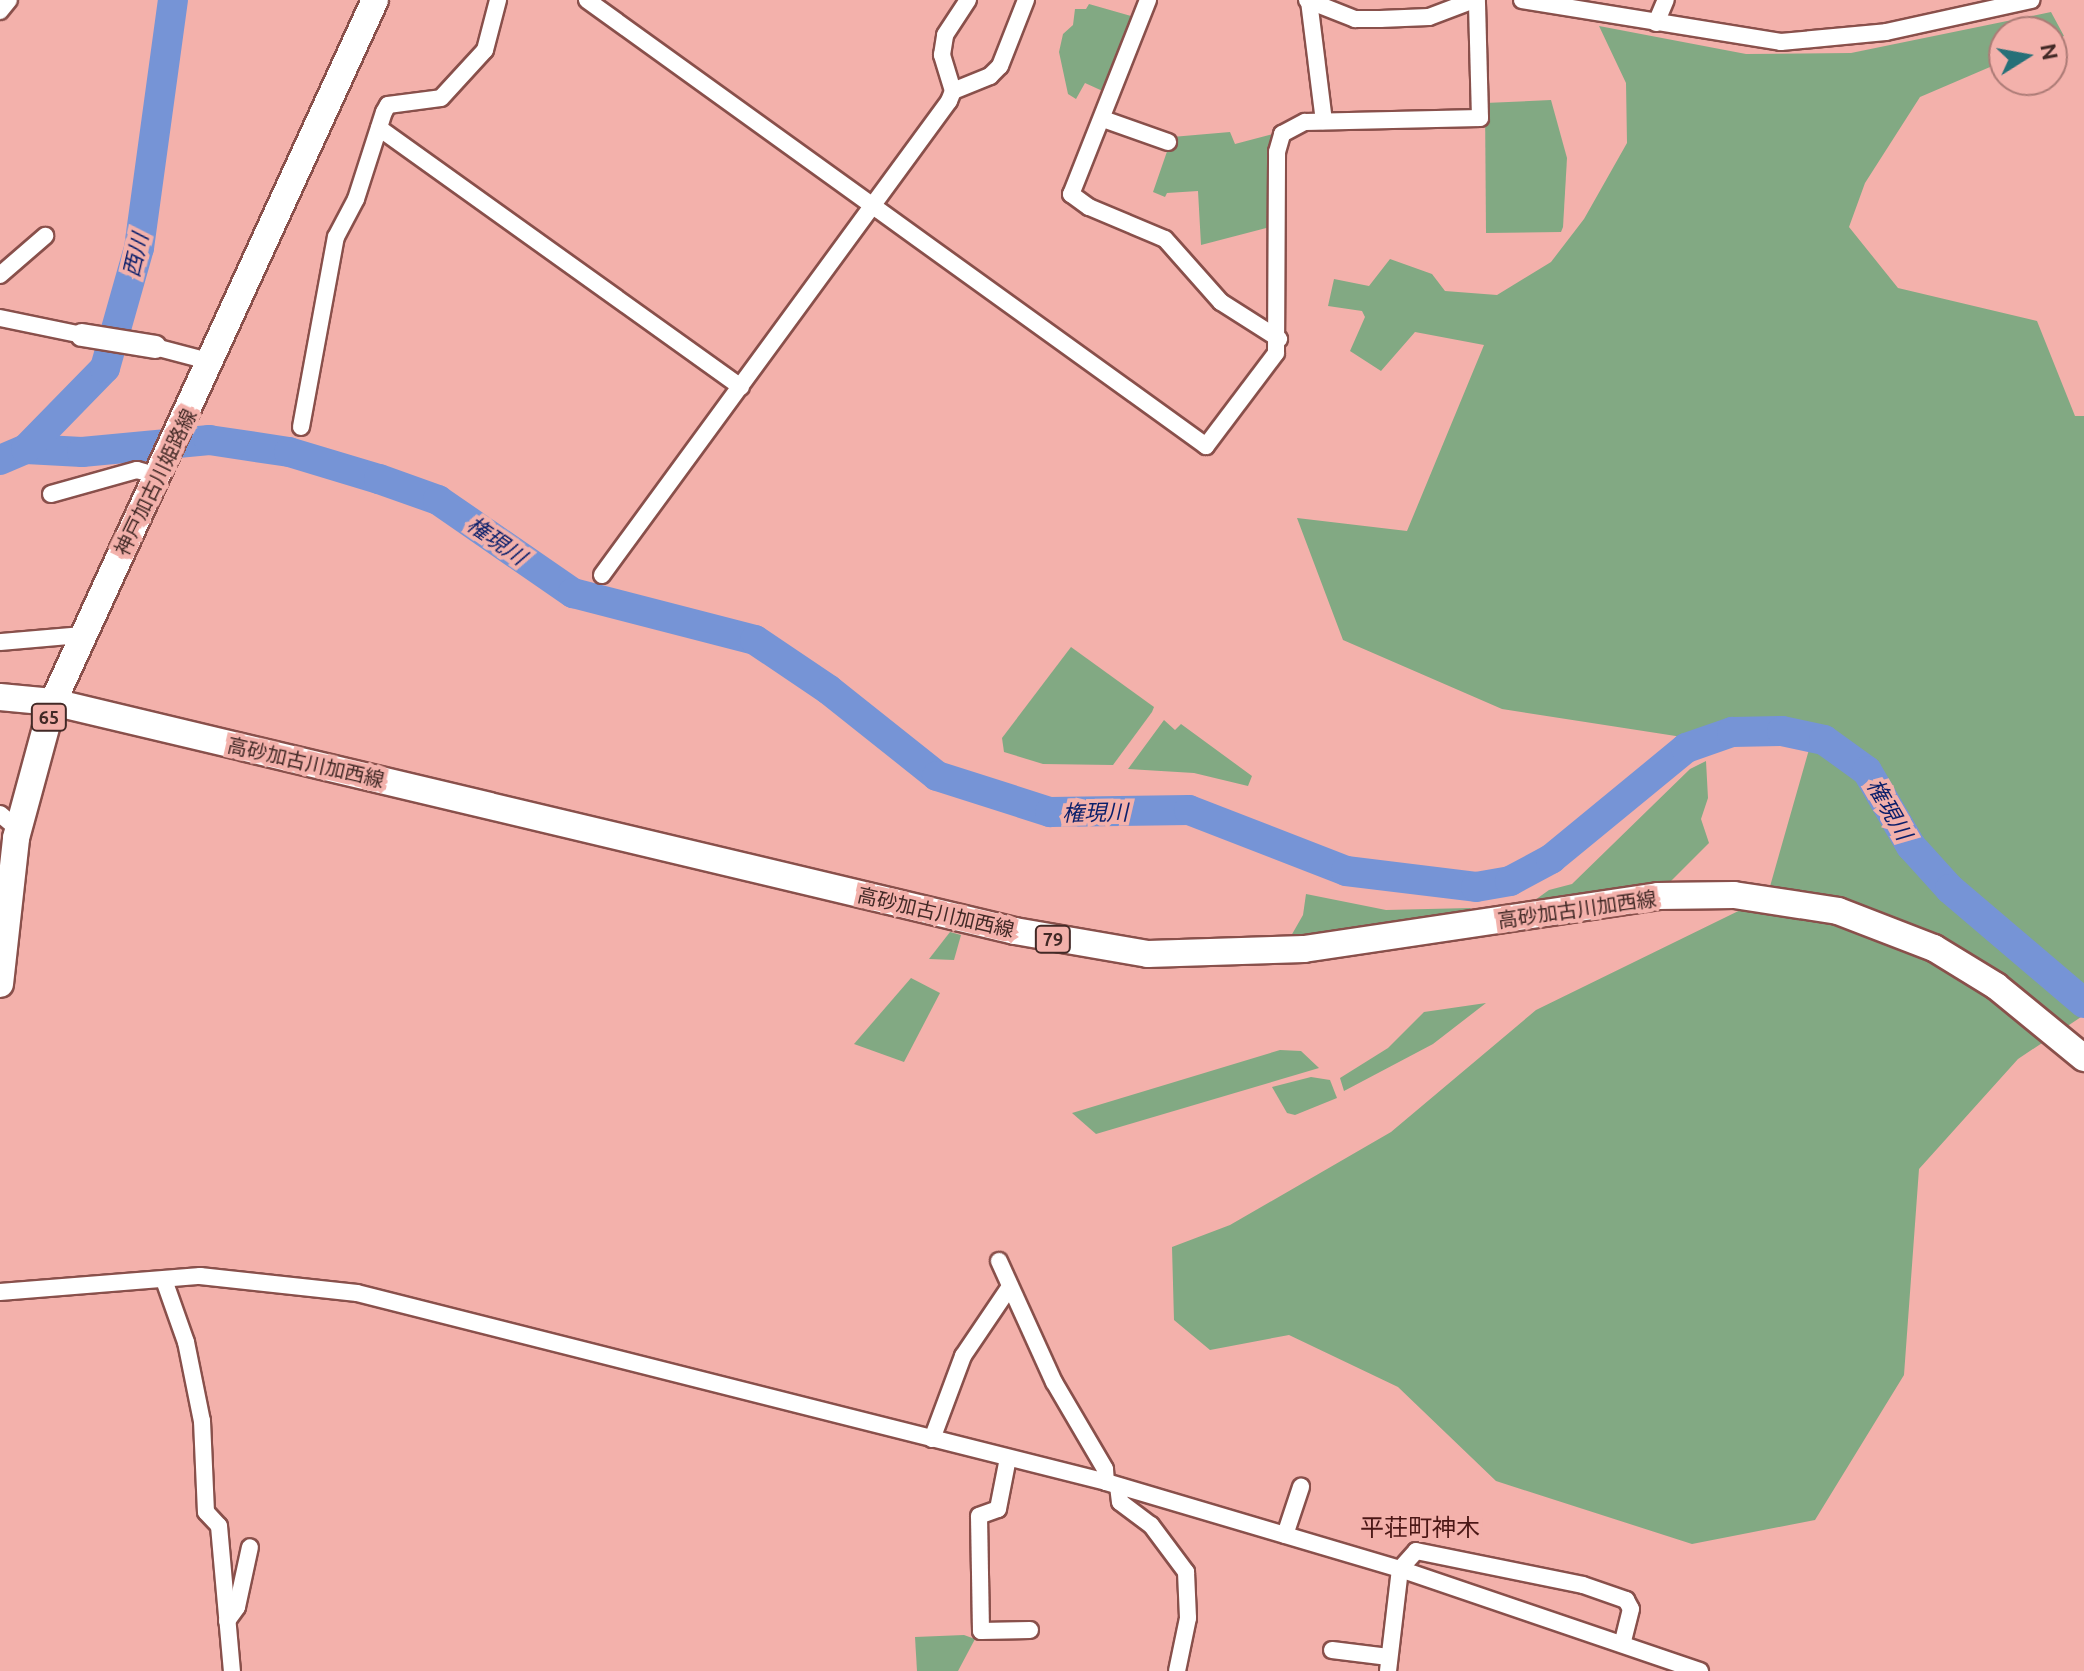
<!DOCTYPE html>
<html>
<head>
<meta charset="utf-8">
<style>
	body { margin:0 }
	#map { position:relative; width:2084px; height:1671px; overflow:hidden; background:#f3b1ab; font-family:Ubuntu,"Noto Sans JP",sans-serif }
	div>[style] { position:absolute }
	.green>* { inset:0; background:#82a983 }
	.river>* { height:30px; margin:-15px; padding:0 15px; transform-origin:15px; border-radius:15px; background:#7694d6 }
	.roads { filter:drop-shadow(2px 0 #89504b) drop-shadow(-2px 0 #89504b) drop-shadow(0 2px #89504b) drop-shadow(0 -2px #89504b) }
	.street>* { height:16px; margin:-8px; padding:0 8px; transform-origin:8px; border-radius:8px; background:#fff }
	.secondary>* { height:22px; margin:-11px; padding:0 11px; transform-origin:11px; border-radius:11px; background:#fff }
	.primary>* { height:26px; margin:-13px; padding:0 13px; transform-origin:13px; border-radius:13px; background:#fff }
	span { translate:-50% -50%; white-space:nowrap; text-align:center; line-height:1.15; -webkit-text-stroke:8px #f3b1ab; paint-order:stroke }
	.shield-label span { padding:2px 6px; background:#f3b1ab; border:2px solid; border-radius:6px; -webkit-text-stroke-width:0 }
	.shield-label { font-size:18px; color:#422926; font-weight:700 }
	.street-label { font-size:20px; color:#422926 }
	.water-label { font-size:22px; color:#091e6a; font-style:italic }
	.quarter-label { font-size:24px; color:#4a1715 }
	.north { position:absolute; left:1988px; top:16px; width:80px; height:80px; box-sizing:border-box; background:#f3b1ab; border:2px solid #ac7b76; border-radius:50%; rotate:79deg; font-size:22px; font-weight:700; line-height:32px; text-align:center; color:#422926 }
	.north::after { content:''; display:block; margin:auto; width:28px; height:36px; background:#267078; clip-path:polygon(50% 0,100% 100%,50% 72%,0 100%) }
</style>
</head>
<body>
<div id="map">
	<div class="green">
		<div style="clip-path:polygon(1089px 4px,1138px 18px,1107px 93px,1085px 83px,1076px 99px,1068px 94px,1059px 52px,1063px 34px,1073px 25px,1075px 9px,1086px 9px)"></div>
		<div style="clip-path:polygon(2051px 12px,2064px 36px,2052px 41px,2052px 32px,2004px 32px,2004px 61px,1920px 97px,1865px 183px,1849px 227px,1898px 288px,2037px 321px,2075px 416px,2084px 416px,2084px 1015px,2018px 1059px,1919px 1169px,1904px 1375px,1815px 1520px,1692px 1544px,1496px 1481px,1398px 1387px,1289px 1335px,1210px 1350px,1174px 1320px,1172px 1247px,1230px 1225px,1391px 1132px,1536px 1010px,1767px 897px,1810px 746px,1708px 741px,1502px 709px,1343px 640px,1297px 518px,1407px 531px,1484px 345px,1415px 332px,1381px 371px,1350px 351px,1365px 317px,1362px 311px,1328px 306px,1334px 279px,1369px 286px,1390px 259px,1432px 274px,1445px 291px,1497px 295px,1551px 262px,1584px 219px,1627px 143px,1626px 83px,1599px 26px,1746px 54px,1851px 53px)"></div>
		<div style="clip-path:polygon(1551px 100px,1567px 158px,1563px 227px,1561px 232px,1486px 233px,1485px 103px)"></div>
		<div style="clip-path:polygon(1230px 132px,1235px 144px,1273px 134px,1274px 226px,1201px 245px,1198px 191px,1167px 193px,1165px 197px,1153px 192px,1172px 137px)"></div>
		<div style="clip-path:polygon(1071px 647px,1154px 707px,1152px 712px,1113px 765px,1043px 764px,1004px 752px,1002px 738px)"></div>
		<div style="clip-path:polygon(1164px 720px,1175px 730px,1181px 724px,1252px 776px,1248px 786px,1194px 773px,1128px 769px)"></div>
		<div style="clip-path:polygon(1706px 761px,1708px 798px,1701px 819px,1709px 843px,1666px 886px,1528px 905px,1549px 890px,1572px 884px,1690px 769px)"></div>
		<div style="clip-path:polygon(1306px 894px,1386px 910px,1470px 908px,1476px 913px,1287px 943px,1303px 915px)"></div>
		<div style="clip-path:polygon(950px 932px,961px 935px,954px 960px,929px 959px)"></div>
		<div style="clip-path:polygon(911px 978px,940px 993px,904px 1062px,854px 1044px)"></div>
		<div style="clip-path:polygon(1486px 1003px,1433px 1044px,1344px 1091px,1340px 1078px,1388px 1048px,1424px 1012px)"></div>
		<div style="clip-path:polygon(1280px 1050px,1301px 1051px,1319px 1068px,1096px 1134px,1072px 1113px)"></div>
		<div style="clip-path:polygon(1311px 1077px,1330px 1080px,1337px 1098px,1295px 1115px,1287px 1113px,1272px 1087px)"></div>
		<div style="clip-path:polygon(964px 1635px,975px 1639px,958px 1671px,917px 1671px,915px 1637px)"></div>
	</div>
	<div class="river">
		<div style="left:26px;top:449px;width:56px;rotate:3.1deg"></div>
		<div style="left:82px;top:452px;width:128px;rotate:-5.4deg"></div>
		<div style="left:209px;top:440px;width:81px;rotate:8.5deg"></div>
		<div style="left:289px;top:452px;width:94px;rotate:16.7deg"></div>
		<div style="left:379px;top:479px;width:63px;rotate:19.6deg"></div>
		<div style="left:438px;top:500px;width:164px;rotate:34.6deg"></div>
		<div style="left:573px;top:593px;width:188px;rotate:14.5deg"></div>
		<div style="left:755px;top:640px;width:89px;rotate:34deg"></div>
		<div style="left:829px;top:690px;width:138px;rotate:38.5deg"></div>
		<div style="left:937px;top:776px;width:119px;rotate:17.7deg"></div>
		<div style="left:1050px;top:812px;width:139px;rotate:-0.8deg"></div>
		<div style="left:1189px;top:810px;width:168px;rotate:21.2deg"></div>
		<div style="left:1346px;top:871px;width:131px;rotate:7deg"></div>
		<div style="left:1476px;top:887px;width:35px;rotate:-10deg"></div>
		<div style="left:1510px;top:881px;width:47px;rotate:-28.2deg"></div>
		<div style="left:1551px;top:859px;width:175px;rotate:-39.4deg"></div>
		<div style="left:1686px;top:748px;width:49px;rotate:-19.2deg"></div>
		<div style="left:1732px;top:732px;width:50px;rotate:-1.1deg"></div>
		<div style="left:1782px;top:731px;width:43px;rotate:12.1deg"></div>
		<div style="left:1824px;top:740px;width:53px;rotate:35.8deg"></div>
		<div style="left:1867px;top:771px;width:87px;rotate:59.6deg"></div>
		<div style="left:1911px;top:846px;width:58px;rotate:47.8deg"></div>
		<div style="left:1950px;top:889px;width:176px;rotate:40.4deg"></div>
		<div style="left:0;top:460px;width:28px;rotate:-23deg"></div>
		<div style="left:26px;top:449px;width:113px;rotate:-45.7deg"></div>
		<div style="left:105px;top:368px;width:125px;rotate:-74.2deg"></div>
		<div style="left:139px;top:248px;width:250px;rotate:-82.2deg"></div>
	</div>
	<div class="roads">
		<div class="street">
			<div style="left:587px;top:0;width:763px;rotate:35.77deg"></div>
			<div style="left:1206px;top:446px;width:116px;rotate:-53deg"></div>
			<div style="left:1276px;top:353px;width:201px;rotate:-89.7deg"></div>
			<div style="left:1277px;top:152px;width:19px;rotate:-74deg"></div>
			<div style="left:1282px;top:134px;width:26px;rotate:-28deg"></div>
			<div style="left:1305px;top:122px;width:175px;rotate:-1.3deg"></div>
			<div style="left:1480px;top:118px;width:118px;rotate:-91.5deg"></div>
			<div style="left:1148px;top:0;width:209px;rotate:111.6deg"></div>
			<div style="left:1071px;top:194px;width:22px;rotate:36deg"></div>
			<div style="left:1089px;top:207px;width:82px;rotate:22.8deg"></div>
			<div style="left:1165px;top:239px;width:84px;rotate:48.4deg"></div>
			<div style="left:1221px;top:302px;width:69px;rotate:32.5deg"></div>
			<div style="left:1307px;top:0;width:52px;rotate:21.6deg"></div>
			<div style="left:1355px;top:19px;width:25px"></div>
			<div style="left:1380px;top:19px;width:49px;rotate:-2.3deg"></div>
			<div style="left:1429px;top:17px;width:48px;rotate:-20.7deg"></div>
			<div style="left:1522px;top:0;width:262px;rotate:9.2deg"></div>
			<div style="left:1781px;top:42px;width:105px;rotate:-5.4deg"></div>
			<div style="left:1886px;top:32px;width:149px;rotate:-12.4deg"></div>
			<div style="left:1309px;top:1px;width:121px;rotate:82.9deg"></div>
			<div style="left:0;top:11px;width:14px;rotate:-51deg"></div>
			<div style="left:1656px;top:23px;width:25px;rotate:-67deg"></div>
			<div style="left:953px;top:91px;width:40px;rotate:-22deg"></div>
			<div style="left:990px;top:76px;width:14px;rotate:-45deg"></div>
			<div style="left:1000px;top:66px;width:71px;rotate:-68.5deg"></div>
			<div style="left:1103px;top:119px;width:69px;rotate:19.5deg"></div>
			<div style="left:379px;top:128px;width:445px;rotate:35.6deg"></div>
			<div style="left:0;top:275px;width:60px;rotate:-40.9deg"></div>
			<div style="left:0;top:318px;width:84px;rotate:11.7deg"></div>
			<div style="left:155px;top:347px;width:59px;rotate:14.7deg"></div>
			<div style="left:301px;top:427px;width:193px;rotate:-79.6deg"></div>
			<div style="left:336px;top:237px;width:43px;rotate:-62.2deg"></div>
			<div style="left:356px;top:199px;width:91px;rotate:-72.2deg"></div>
			<div style="left:384px;top:112px;width:8px;rotate:-60deg"></div>
			<div style="left:388px;top:105px;width:53px;rotate:-7.5deg"></div>
			<div style="left:441px;top:98px;width:65px;rotate:-47.5deg"></div>
			<div style="left:485px;top:50px;width:52px;rotate:-75.4deg"></div>
			<div style="left:51px;top:494px;width:89px;rotate:-15.6deg"></div>
			<div style="left:137px;top:470px;width:22px;rotate:16deg"></div>
			<div style="left:602px;top:575px;width:587px;rotate:-53.79deg"></div>
			<div style="left:949px;top:101px;width:11px;rotate:-68deg"></div>
			<div style="left:953px;top:91px;width:38px;rotate:-107deg"></div>
			<div style="left:942px;top:55px;width:20px;rotate:-81deg"></div>
			<div style="left:945px;top:35px;width:42px;rotate:-56.7deg"></div>
			<div style="left:0;top:642px;width:81px;rotate:-4.9deg"></div>
			<div style="left:0;top:814px;width:23px;rotate:40deg"></div>
			<div style="left:999px;top:1261px;width:133px;rotate:65.6deg"></div>
			<div style="left:1054px;top:1382px;width:101px;rotate:59.6deg"></div>
			<div style="left:1105px;top:1469px;width:13px;rotate:86deg"></div>
			<div style="left:164px;top:1280px;width:66px;rotate:70.5deg"></div>
			<div style="left:186px;top:1342px;width:81px;rotate:78.6deg"></div>
			<div style="left:202px;top:1421px;width:91px;rotate:87.5deg"></div>
			<div style="left:206px;top:1512px;width:19px;rotate:47deg"></div>
			<div style="left:219px;top:1526px;width:146px;rotate:84.9deg"></div>
			<div style="left:0;top:1292px;width:201px;rotate:-4.6deg"></div>
			<div style="left:200px;top:1276px;width:158px;rotate:6.2deg"></div>
			<div style="left:357px;top:1293px;width:772px;rotate:14.16deg"></div>
			<div style="left:1106px;top:1482px;width:307px;rotate:16.5deg"></div>
			<div style="left:1400px;top:1569px;width:317px;rotate:18.8deg"></div>
			<div style="left:932px;top:1439px;width:89px;rotate:-69.5deg"></div>
			<div style="left:963px;top:1356px;width:82px;rotate:-55.9deg"></div>
			<div style="left:1008px;top:1458px;width:52px;rotate:101.1deg"></div>
			<div style="left:998px;top:1509px;width:20px;rotate:160deg"></div>
			<div style="left:979px;top:1516px;width:115px;rotate:89deg"></div>
			<div style="left:981px;top:1631px;width:49px;rotate:-1.2deg"></div>
			<div style="left:1118px;top:1486px;width:16px;rotate:83deg"></div>
			<div style="left:1120px;top:1502px;width:39px;rotate:37deg"></div>
			<div style="left:1151px;top:1525px;width:59px;rotate:53.3deg"></div>
			<div style="left:1186px;top:1572px;width:46px;rotate:87.5deg"></div>
			<div style="left:1188px;top:1618px;width:54px;rotate:101.7deg"></div>
			<div style="left:1285px;top:1535px;width:51px;rotate:-71.6deg"></div>
			<div style="left:227px;top:1621px;width:17px;rotate:-54deg"></div>
			<div style="left:237px;top:1607px;width:61px;rotate:-77.8deg"></div>
			<div style="left:1332px;top:1650px;width:57px;rotate:7deg"></div>
			<div style="left:1388px;top:1671px;width:103px;rotate:-83.3deg"></div>
			<div style="left:1400px;top:1569px;width:24px;rotate:-48deg"></div>
			<div style="left:1416px;top:1551px;width:170px;rotate:11.5deg"></div>
			<div style="left:1583px;top:1585px;width:46px;rotate:19.2deg"></div>
			<div style="left:1626px;top:1600px;width:10px;rotate:61deg"></div>
			<div style="left:1631px;top:1609px;width:36px;rotate:104deg"></div>
		</div>
		<div class="secondary">
			<div style="left:82px;top:335px;width:74px;rotate:9.3deg"></div>
		</div>
		<div class="primary">
			<div style="left:0;top:697px;width:53px;rotate:5.4deg"></div>
			<div style="left:53px;top:702px;width:989px;rotate:13.39deg"></div>
			<div style="left:1015px;top:931px;width:135px;rotate:9.8deg"></div>
			<div style="left:1148px;top:954px;width:156px;rotate:-1.8deg"></div>
			<div style="left:1304px;top:949px;width:358px;rotate:-8.5deg"></div>
			<div style="left:1658px;top:896px;width:76px;rotate:-0.8deg"></div>
			<div style="left:1734px;top:895px;width:105px;rotate:8.7deg"></div>
			<div style="left:1838px;top:911px;width:103px;rotate:21.1deg"></div>
			<div style="left:1934px;top:948px;width:73px;rotate:31.5deg"></div>
			<div style="left:1996px;top:986px;width:114px;rotate:39.3deg"></div>
			<div style="left:0;top:984px;width:147px;rotate:-83.7deg"></div>
			<div style="left:16px;top:838px;width:141px;rotate:-74.8deg"></div>
			<div style="left:53px;top:702px;width:772px;rotate:-65.36deg"></div>
		</div>
	</div>
	<div class="shield-label">
		<span style="left:49px;top:717px">65</span>
		<span style="left:1053px;top:939px">79</span>
	</div>
	<div class="street-label">
		<span style="left:155px;top:482px;rotate:-64deg">神戸加古川姫路線</span>
		<span style="left:306px;top:762px;rotate:13deg">高砂加古川加西線</span>
		<span style="left:1577px;top:909px;rotate:-8deg">高砂加古川加西線</span>
		<span style="left:936px;top:912px;rotate:13deg">高砂加古川加西線</span>
	</div>
	<div class="water-label">
		<span style="left:135px;top:255px;rotate:-77deg">西川</span>
		<span style="left:497px;top:540px;rotate:35deg">権現川</span>
		<span style="left:1890px;top:809px;rotate:60deg">権現川</span>
		<span style="left:1095px;top:812px;rotate:-1deg">権現川</span>
	</div>
	<div class="quarter-label">
		<span style="left:1420px;top:1528px">平荘町神木</span>
	</div>
	<div class="north">N</div>
</div>
</body>
</html>
